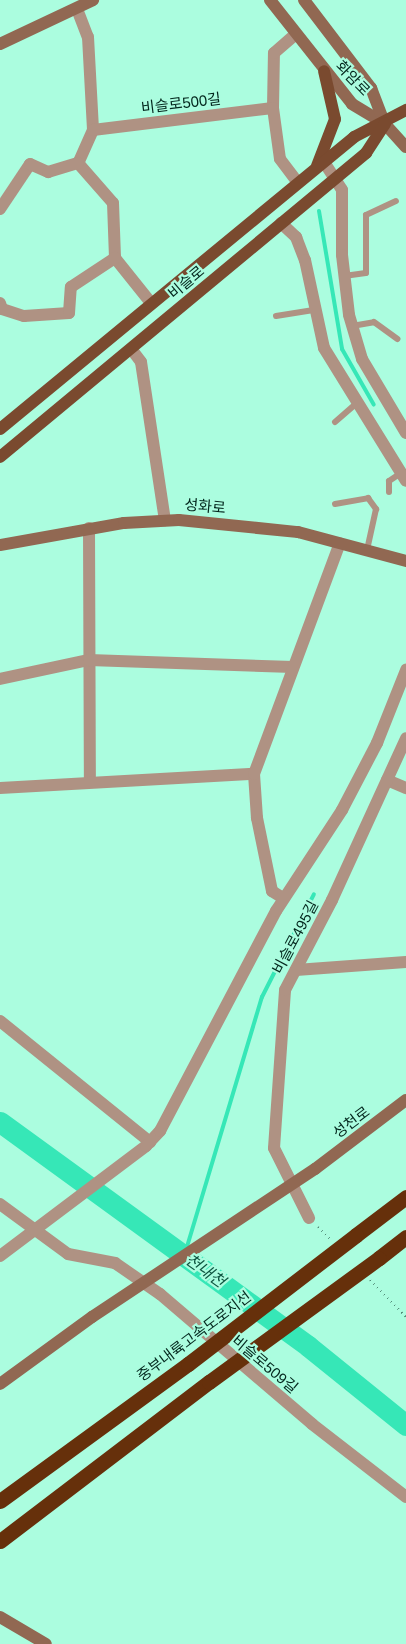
<!DOCTYPE html>
<html>
<head>
<meta charset="utf-8">
<style>
	body { margin:0 }
	#map { position:relative; width:406px; height:1644px; overflow:hidden; background:#abfddf; font-family:Arial,"Noto Sans KR",sans-serif }
	div>[style] { position:absolute }
	.stream>* { height:4px; margin:-2px; padding:0 2px; transform-origin:2px; border-radius:2px; background:#36e7b7 }
	.river>* { height:21px; margin:-10.5px; padding:0 10.5px; transform-origin:10.5px; border-radius:10.5px; background:#36e7b7 }
	.path>* { height:2px; margin-top:-1px; transform-origin:0; background:repeating-linear-gradient(90deg,#518b77 0 1px,transparent 0 5px) }
	.lane>* { height:6px; margin:-3px; padding:0 3px; transform-origin:3px; border-radius:3px; background:#af9283 }
	.street>* { height:12px; margin:-6px; padding:0 6px; transform-origin:6px; border-radius:6px; background:#af9283 }
	.secondary>* { height:12px; margin:-6px; padding:0 6px; transform-origin:6px; border-radius:6px; background:#916852 }
	.primary>* { height:12px; margin:-6px; padding:0 6px; transform-origin:6px; border-radius:6px; background:#7a4a2f }
	.highway>* { height:15px; margin:-7.5px; padding:0 7.5px; transform-origin:7.5px; border-radius:7.5px; background:#66300b }
	.secondary-bridge>* { height:12px; margin:-6px; padding:0 6px; transform-origin:6px; border-radius:6px; background:#916852 }
	.highway-bridge>* { height:15px; margin:-7.5px; padding:0 7.5px; transform-origin:7.5px; border-radius:7.5px; background:#66300b }
	span { translate:-50% -50%; white-space:nowrap; text-align:center; line-height:1.15; -webkit-text-stroke:4.5px #abfddf; paint-order:stroke }
	.street-label { font-size:15px; color:#03271d }
	.water-label { font-size:16px; color:#0d5440; font-style:italic }
</style>
</head>
<body>
<div id="map">
	<div class="stream">
		<div style="left:319px;top:211px;width:140px;rotate:80.5deg"></div>
		<div style="left:342px;top:349px;width:64px;rotate:60.3deg"></div>
		<div style="left:186px;top:1250px;width:264px;rotate:-73.3deg"></div>
		<div style="left:262px;top:997px;width:115px;rotate:-63.2deg"></div>
	</div>
	<div class="river">
		<div style="left:0;top:1122px;width:381px;rotate:36deg"></div>
		<div style="left:308px;top:1346px;width:126px;rotate:38.9deg"></div>
	</div>
	<div class="path">
		<div style="left:318px;top:1227px;width:17px;rotate:45deg"></div>
		<div style="left:370px;top:1280px;width:52px;rotate:45.8deg"></div>
	</div>
	<div class="lane">
		<div style="left:344px;top:276px;width:22px;rotate:-8deg"></div>
		<div style="left:366px;top:273px;width:58px;rotate:-90deg"></div>
		<div style="left:366px;top:215px;width:33px;rotate:-25deg"></div>
		<div style="left:276px;top:316px;width:38px;rotate:-9deg"></div>
		<div style="left:352px;top:326px;width:22px;rotate:-10deg"></div>
		<div style="left:374px;top:322px;width:29px;rotate:36deg"></div>
		<div style="left:335px;top:422px;width:28px;rotate:-41deg"></div>
		<div style="left:389px;top:492px;width:11px;rotate:-90deg"></div>
		<div style="left:389px;top:481px;width:14px;rotate:-34deg"></div>
		<div style="left:335px;top:504px;width:34px;rotate:-10deg"></div>
		<div style="left:368px;top:498px;width:14px;rotate:54deg"></div>
		<div style="left:376px;top:509px;width:42px;rotate:102.4deg"></div>
	</div>
	<div class="street">
		<div style="left:77px;top:9px;width:30px;rotate:69deg"></div>
		<div style="left:88px;top:37px;width:93px;rotate:86.9deg"></div>
		<div style="left:93px;top:130px;width:36px;rotate:114deg"></div>
		<div style="left:78px;top:163px;width:53px;rotate:48.8deg"></div>
		<div style="left:113px;top:203px;width:55px;rotate:87.9deg"></div>
		<div style="left:115px;top:258px;width:58px;rotate:51.3deg"></div>
		<div style="left:273px;top:108px;width:55px;rotate:-89deg"></div>
		<div style="left:274px;top:53px;width:28px;rotate:-41deg"></div>
		<div style="left:93px;top:130px;width:181px;rotate:-7deg"></div>
		<div style="left:273px;top:108px;width:51px;rotate:82.2deg"></div>
		<div style="left:280px;top:159px;width:30px;rotate:53deg"></div>
		<div style="left:324px;top:162px;width:33px;rotate:57deg"></div>
		<div style="left:342px;top:190px;width:65px;rotate:90deg"></div>
		<div style="left:342px;top:255px;width:60px;rotate:83.3deg"></div>
		<div style="left:349px;top:315px;width:46px;rotate:73.5deg"></div>
		<div style="left:362px;top:359px;width:86px;rotate:59.3deg"></div>
		<div style="left:0;top:209px;width:54px;rotate:-56.3deg"></div>
		<div style="left:30px;top:164px;width:20px;rotate:24deg"></div>
		<div style="left:48px;top:172px;width:31px;rotate:-17deg"></div>
		<div style="left:281px;top:223px;width:21px;rotate:43deg"></div>
		<div style="left:296px;top:237px;width:25px;rotate:69deg"></div>
		<div style="left:305px;top:260px;width:90px;rotate:77.8deg"></div>
		<div style="left:324px;top:348px;width:156px;rotate:58.3deg"></div>
		<div style="left:0;top:303px;width:6px;rotate:72deg"></div>
		<div style="left:2px;top:309px;width:23px;rotate:18deg"></div>
		<div style="left:24px;top:316px;width:45px;rotate:-3.8deg"></div>
		<div style="left:69px;top:313px;width:26px;rotate:-86deg"></div>
		<div style="left:71px;top:287px;width:53px;rotate:-33.4deg"></div>
		<div style="left:132px;top:350px;width:15px;rotate:53deg"></div>
		<div style="left:141px;top:362px;width:160px;rotate:81.4deg"></div>
		<div style="left:89px;top:528px;width:254px;rotate:89.8deg"></div>
		<div style="left:0;top:679px;width:91px;rotate:-12.1deg"></div>
		<div style="left:89px;top:660px;width:204px;rotate:2deg"></div>
		<div style="left:387px;top:780px;width:21px;rotate:23deg"></div>
		<div style="left:0;top:788px;width:254px;rotate:-3.2deg"></div>
		<div style="left:283px;top:898px;width:13px;rotate:-148deg"></div>
		<div style="left:272px;top:891px;width:75px;rotate:-101.6deg"></div>
		<div style="left:257px;top:818px;width:44px;rotate:-93.9deg"></div>
		<div style="left:254px;top:774px;width:246px;rotate:-69.6deg"></div>
		<div style="left:296px;top:970px;width:110px;rotate:-4.2deg"></div>
		<div style="left:0;top:1021px;width:193px;rotate:38.9deg"></div>
		<div style="left:0;top:1204px;width:84px;rotate:36.3deg"></div>
		<div style="left:68px;top:1254px;width:48px;rotate:10.8deg"></div>
		<div style="left:115px;top:1263px;width:55px;rotate:34.6deg"></div>
		<div style="left:160px;top:1294px;width:200px;rotate:40.5deg"></div>
		<div style="left:312px;top:1424px;width:119px;rotate:37.8deg"></div>
		<div style="left:309px;top:1218px;width:78px;rotate:-116.6deg"></div>
		<div style="left:274px;top:1148px;width:158px;rotate:-86deg"></div>
		<div style="left:285px;top:990px;width:102px;rotate:-62.4deg"></div>
		<div style="left:332px;top:900px;width:178px;rotate:-65.4deg"></div>
		<div style="left:0;top:1256px;width:183px;rotate:-37deg"></div>
		<div style="left:146px;top:1146px;width:21px;rotate:-47deg"></div>
		<div style="left:160px;top:1131px;width:249px;rotate:-62.2deg"></div>
		<div style="left:276px;top:911px;width:121px;rotate:-56.8deg"></div>
		<div style="left:342px;top:810px;width:76px;rotate:-62.4deg"></div>
		<div style="left:377px;top:743px;width:79px;rotate:-68.3deg"></div>
	</div>
	<div class="secondary">
		<div style="left:270px;top:0;width:132px;rotate:51.7deg"></div>
		<div style="left:352px;top:104px;width:39px;rotate:31deg"></div>
		<div style="left:385px;top:124px;width:31px;rotate:48deg"></div>
		<div style="left:304px;top:0;width:111px;rotate:52.7deg"></div>
		<div style="left:371px;top:88px;width:39px;rotate:69deg"></div>
		<div style="left:0;top:44px;width:103px;rotate:-25.3deg"></div>
		<div style="left:0;top:545px;width:126px;rotate:-10.1deg"></div>
		<div style="left:124px;top:523px;width:55px;rotate:-3.1deg"></div>
		<div style="left:179px;top:520px;width:120px;rotate:5.8deg"></div>
		<div style="left:298px;top:532px;width:112px;rotate:15deg"></div>
		<div style="left:315px;top:1169px;width:114px;rotate:-37.2deg"></div>
		<div style="left:0;top:1384px;width:114px;rotate:-36.1deg"></div>
		<div style="left:0;top:1617px;width:53px;rotate:30.4deg"></div>
	</div>
	<div class="primary">
		<div style="left:317px;top:166px;width:50px;rotate:-69deg"></div>
		<div style="left:335px;top:119px;width:49px;rotate:-102.9deg"></div>
		<div style="left:0;top:429px;width:459px;rotate:-39.5deg"></div>
		<div style="left:354px;top:137px;width:59px;rotate:-27.4deg"></div>
		<div style="left:0;top:457px;width:476px;rotate:-39.7deg"></div>
		<div style="left:366px;top:153px;width:35px;rotate:-57deg"></div>
	</div>
	<div class="highway">
		<div style="left:356px;top:1235px;width:63px;rotate:-37.2deg"></div>
		<div style="left:379px;top:1258px;width:34px;rotate:-38deg"></div>
		<div style="left:0;top:1501px;width:233px;rotate:-36.1deg"></div>
		<div style="left:0;top:1541px;width:263px;rotate:-37.3deg"></div>
	</div>
	<div class="secondary-bridge">
		<div style="left:92px;top:1317px;width:268px;rotate:-33.6deg"></div>
	</div>
	<div class="highway-bridge">
		<div style="left:188px;top:1364px;width:212px;rotate:-37.5deg"></div>
		<div style="left:209px;top:1382px;width:210px;rotate:-36.1deg"></div>
	</div>
	<div class="street-label">
		<span style="left:353px;top:78px;rotate:46deg">화암로</span>
		<span style="left:181px;top:103px;rotate:-7deg">비슬로500길</span>
		<span style="left:186px;top:282px;rotate:-40deg">비슬로</span>
		<span style="left:205px;top:506px;rotate:5deg">성화로</span>
		<span style="left:295px;top:937px;rotate:-62deg">비슬로495길</span>
		<span style="left:351px;top:1122px;rotate:-37deg">성천로</span>
		<span style="left:194px;top:1336px;rotate:-37deg">중부내륙고속도로지선</span>
		<span style="left:265px;top:1364px;rotate:40deg">비슬로509길</span>
	</div>
	<div class="water-label">
		<span style="left:205px;top:1271px;rotate:36deg">천내천</span>
	</div>
</div>
</body>
</html>
